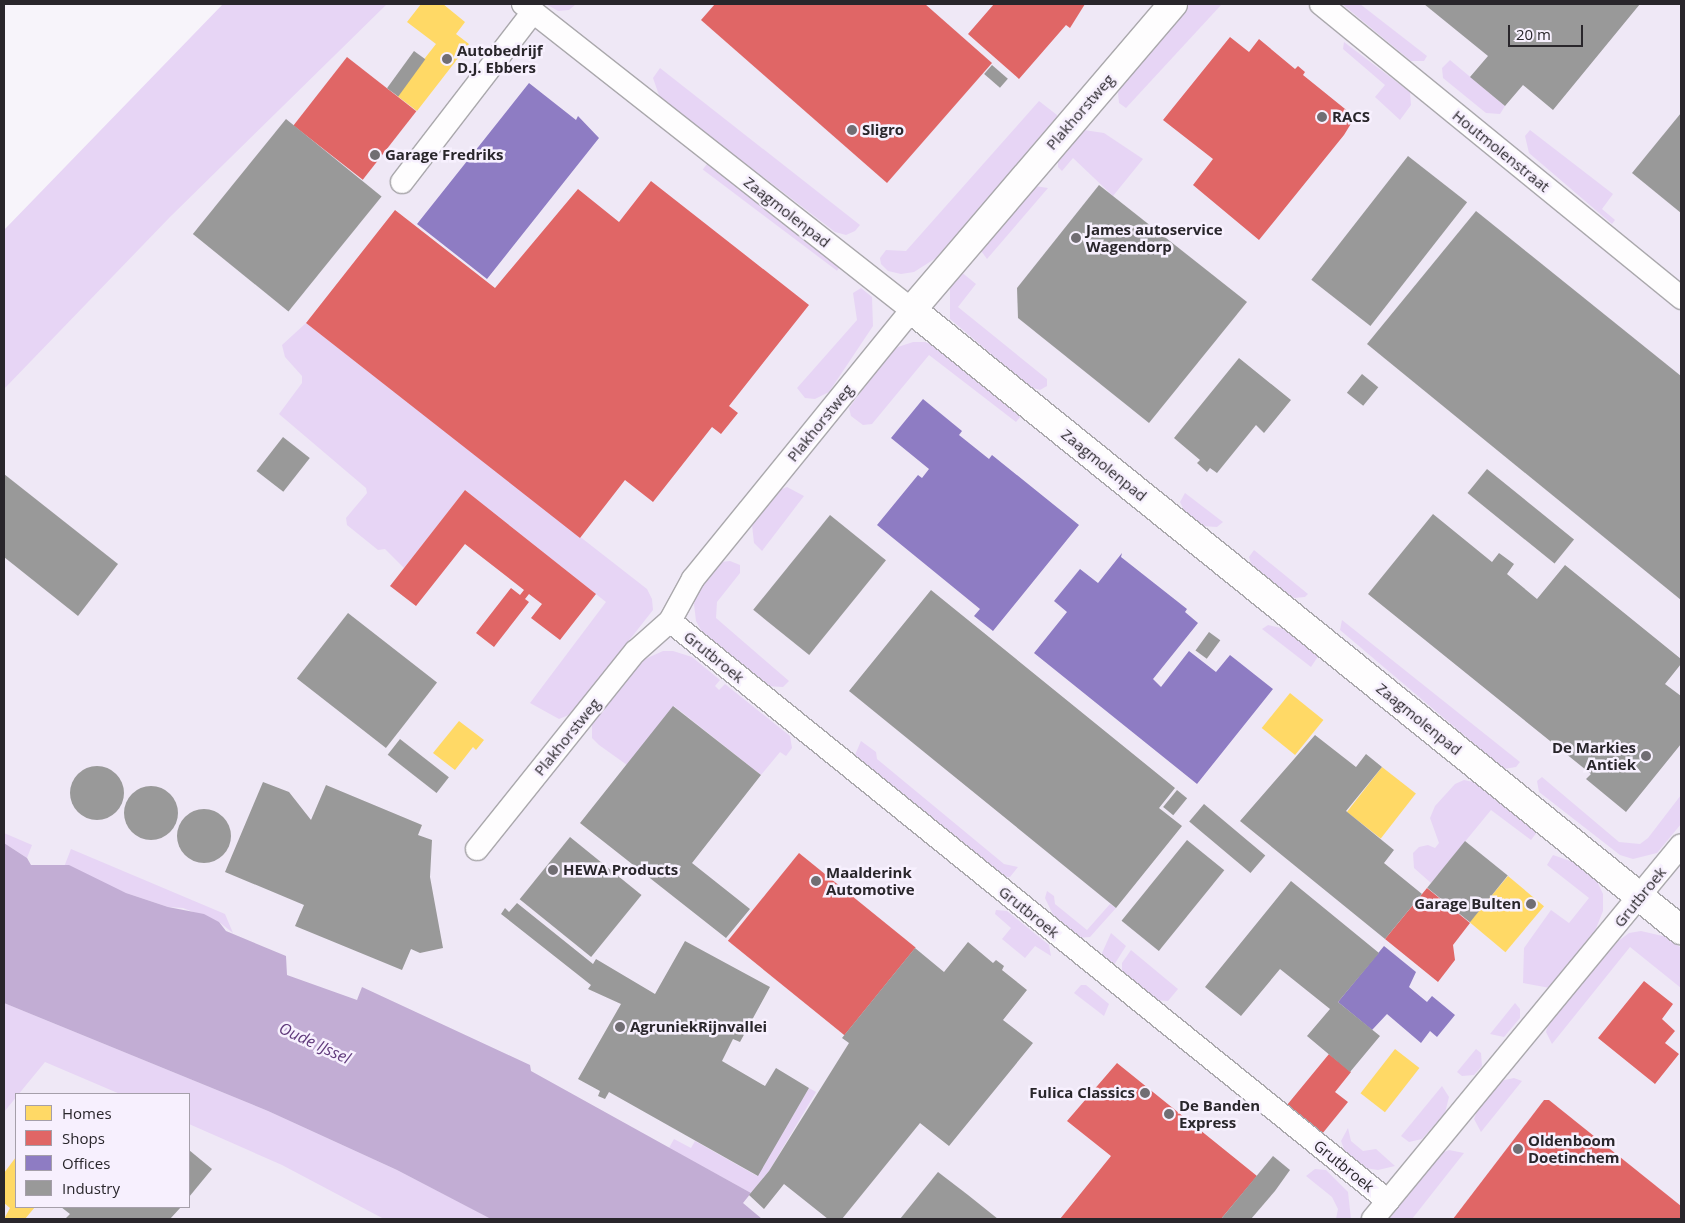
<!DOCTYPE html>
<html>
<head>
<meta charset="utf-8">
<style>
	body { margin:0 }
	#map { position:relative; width:1685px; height:1223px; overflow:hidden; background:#f7f4fa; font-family:"Open Sans",sans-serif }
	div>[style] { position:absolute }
	.built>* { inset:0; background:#efe8f6 }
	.green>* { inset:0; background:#e7d5f5; transform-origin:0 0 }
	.water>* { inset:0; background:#c2add4 }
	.homes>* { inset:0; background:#ffd966; transform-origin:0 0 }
	.shops>* { inset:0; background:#e06666; transform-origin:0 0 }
	.offices>* { inset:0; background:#8e7cc3 }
	.industry>* { inset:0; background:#999; transform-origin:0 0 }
	.round { border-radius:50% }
	.roads { filter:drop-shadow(1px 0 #aaa8ac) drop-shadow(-1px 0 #aaa8ac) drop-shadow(0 1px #aaa8ac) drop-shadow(0 -1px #aaa8ac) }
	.minor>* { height:22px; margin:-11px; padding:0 11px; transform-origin:11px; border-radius:11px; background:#fefdfe }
	.tertiary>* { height:28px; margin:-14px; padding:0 14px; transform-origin:14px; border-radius:14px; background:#fefdfe }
	.dots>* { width:14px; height:14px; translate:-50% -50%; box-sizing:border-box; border:2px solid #f7f0fe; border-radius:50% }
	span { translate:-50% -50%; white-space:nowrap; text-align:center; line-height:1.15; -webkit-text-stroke:5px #f7f0fe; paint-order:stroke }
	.poi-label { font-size:15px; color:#29262b; font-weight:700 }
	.left { translate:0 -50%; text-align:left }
	.right { translate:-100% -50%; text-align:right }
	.street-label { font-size:15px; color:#29262b }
	.water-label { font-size:16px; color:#613b7c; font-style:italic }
	.frame { position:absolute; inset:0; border:5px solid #29262b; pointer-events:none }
	.legend { position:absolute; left:15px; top:1093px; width:175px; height:115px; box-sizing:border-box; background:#f7f0fe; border:1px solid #a59faa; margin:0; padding:6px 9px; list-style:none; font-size:15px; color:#29262b }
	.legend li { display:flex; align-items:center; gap:10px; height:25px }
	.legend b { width:25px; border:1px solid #a59faa }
	.scale { position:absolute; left:1508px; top:25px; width:75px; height:22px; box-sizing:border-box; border:2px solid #29262b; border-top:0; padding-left:6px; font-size:15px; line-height:18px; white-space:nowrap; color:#29262b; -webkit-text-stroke:4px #f7f0fe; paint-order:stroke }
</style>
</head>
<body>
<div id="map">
	<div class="built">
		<div style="clip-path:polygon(evenodd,242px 4px,1681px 4px,1681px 1219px,4px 1219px,4px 271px,242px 4px,16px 1094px,189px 1094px,189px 1207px,16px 1207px,16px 1094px)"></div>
	</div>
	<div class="green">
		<div style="clip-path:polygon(223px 4px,387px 4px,170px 217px,4px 389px,4px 230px)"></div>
		<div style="clip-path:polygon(546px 4px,576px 4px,569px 10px,558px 11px)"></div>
		<div style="clip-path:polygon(1187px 4px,1222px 4px,1126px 108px,1119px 103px,1118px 93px,1122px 81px)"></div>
		<div style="clip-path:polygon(1342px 4px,1360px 4px,1427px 56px,1424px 61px,1411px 61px)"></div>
		<div style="clip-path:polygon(1344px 42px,1410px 92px,1411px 105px,1400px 120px,1375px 97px,1385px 85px,1343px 49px)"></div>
		<div style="clip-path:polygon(1450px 60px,1505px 106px,1500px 114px,1486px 113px,1443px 78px,1442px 68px)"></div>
		<div style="clip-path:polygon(660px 68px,860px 225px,855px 231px,846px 235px,835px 232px,660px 98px,653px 78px)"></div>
		<div style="clip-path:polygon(1039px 101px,1057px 115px,1057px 120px,936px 258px,914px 272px,901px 274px,888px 271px,881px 264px,880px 258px,886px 250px,906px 251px)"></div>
		<div style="clip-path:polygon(1084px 130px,1104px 133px,1143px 159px,1113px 196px,1073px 158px,1062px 171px,1058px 167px,1058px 160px,1073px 137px)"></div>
		<div style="clip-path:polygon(1530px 130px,1613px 194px,1602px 209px,1615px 220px,1612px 224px,1529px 153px,1525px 136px)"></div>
		<div style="left:707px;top:164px;width:168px;height:7px;rotate:37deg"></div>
		<div style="clip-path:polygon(1035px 186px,1048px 188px,987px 259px,979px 248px)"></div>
		<div style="clip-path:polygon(960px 271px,976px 284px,958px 307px,1047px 379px,1047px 386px,1040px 390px,1030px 387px,950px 319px,950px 281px)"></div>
		<div style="clip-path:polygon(861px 288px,872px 297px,873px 326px,829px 392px,815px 399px,805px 398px,797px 388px,857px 320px,853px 293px)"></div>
		<div style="clip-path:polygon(306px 323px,647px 589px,652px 599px,653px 610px,571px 714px,559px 719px,530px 703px,606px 602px,465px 490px,404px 568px,385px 549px,378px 550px,347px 525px,346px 518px,367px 493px,366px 488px,279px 414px,302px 383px,302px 376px,285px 357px,282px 345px)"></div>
		<div style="clip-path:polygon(913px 342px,925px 342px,939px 347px,1022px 415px,1016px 422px,929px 355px,872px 424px,863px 425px,851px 416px,849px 408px,890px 353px,898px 347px)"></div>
		<div style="clip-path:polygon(787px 487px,804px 496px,762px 551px,754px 543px,752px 525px,777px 491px)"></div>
		<div style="clip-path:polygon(1185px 493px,1223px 522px,1217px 527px,1202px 526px,1185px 512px,1180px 502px)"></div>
		<div style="clip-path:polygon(1254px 550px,1308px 594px,1305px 597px,1294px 598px,1252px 567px,1249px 557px)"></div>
		<div style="clip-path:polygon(730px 561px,740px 565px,740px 573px,717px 602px,716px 618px,789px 681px,783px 687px,765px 686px,703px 634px,696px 621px,694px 604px,698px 589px,721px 562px)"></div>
		<div style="clip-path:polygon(1342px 620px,1520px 762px,1516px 767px,1504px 769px,1340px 630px)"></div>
		<div style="clip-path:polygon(1268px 625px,1285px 629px,1319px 655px,1311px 667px,1262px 629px)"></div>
		<div style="clip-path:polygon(663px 651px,673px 651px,692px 657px,720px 680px,715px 686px,719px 690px,725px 684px,790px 736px,792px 748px,786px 756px,780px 752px,761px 775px,674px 706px,627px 765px,599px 745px,592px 738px,592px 723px,643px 660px)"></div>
		<div style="clip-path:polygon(861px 741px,876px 752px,877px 759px,1004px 864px,1018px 867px,1010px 877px,1005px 877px,858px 761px,855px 755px)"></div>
		<div style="clip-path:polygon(1542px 777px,1619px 842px,1640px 844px,1648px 838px,1681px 795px,1681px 824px,1657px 853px,1633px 859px,1620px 855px,1539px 792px,1537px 781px)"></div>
		<div style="clip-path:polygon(1464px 780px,1473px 782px,1537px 832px,1531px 840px,1491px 810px,1431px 883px,1414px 868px,1413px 853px,1419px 847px,1428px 845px,1435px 848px,1439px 843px,1430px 818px,1435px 806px,1455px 784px)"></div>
		<div style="clip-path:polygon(4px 833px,32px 845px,27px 858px,4px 843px)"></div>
		<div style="clip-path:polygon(71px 849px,225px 914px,233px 933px,219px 922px,183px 908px,168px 907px,126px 893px,64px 867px)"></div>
		<div style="clip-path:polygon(1553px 855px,1579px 864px,1596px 879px,1603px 894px,1603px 911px,1595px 931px,1550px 988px,1523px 983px,1524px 948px,1551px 910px,1569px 923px,1589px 898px,1547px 865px)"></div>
		<div style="clip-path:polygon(1047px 891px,1054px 896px,1055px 904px,1087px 930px,1110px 904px,1116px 908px,1090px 937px,1077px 938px,1055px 919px,1045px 898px)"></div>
		<div style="clip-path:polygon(996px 910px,1007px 911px,1049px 945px,1051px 956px,1035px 946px,1025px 958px,1002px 939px,1011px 928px,995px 914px)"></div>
		<div style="clip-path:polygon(1641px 931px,1667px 937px,1681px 948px,1681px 988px,1630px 947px,1552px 1044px,1546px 1032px,1549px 1021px,1617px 942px,1629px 933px)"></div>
		<div style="clip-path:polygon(1111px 933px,1126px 946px,1114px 965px,1109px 965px,1102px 953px)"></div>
		<div style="clip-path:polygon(1131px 950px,1178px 989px,1168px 1001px,1155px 1000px,1122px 974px,1122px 963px)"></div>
		<div style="clip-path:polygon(1081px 985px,1086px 985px,1109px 1004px,1104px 1016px,1074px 993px)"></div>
		<div style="clip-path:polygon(4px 1003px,268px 1111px,397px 1170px,486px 1216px,500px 1219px,384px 1219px,282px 1165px,189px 1124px,189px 1094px,120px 1094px,45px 1062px,4px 1112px)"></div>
		<div style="clip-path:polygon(1515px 1003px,1520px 1009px,1520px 1018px,1504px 1037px,1490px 1034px)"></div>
		<div style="clip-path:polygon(1476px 1049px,1481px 1053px,1482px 1066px,1474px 1075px,1462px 1076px,1457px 1072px)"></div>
		<div style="clip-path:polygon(1514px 1078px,1522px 1081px,1481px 1132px,1474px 1119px,1477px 1111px,1500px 1081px)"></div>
		<div style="clip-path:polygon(1442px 1086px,1449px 1097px,1445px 1113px,1422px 1139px,1409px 1142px,1401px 1136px)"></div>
		<div style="clip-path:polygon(809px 1088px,816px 1092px,769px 1171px,751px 1193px,669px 1148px,674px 1139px,691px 1148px,695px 1141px,757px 1176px)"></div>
		<div style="clip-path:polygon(1348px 1128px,1351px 1141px,1363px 1151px,1376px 1149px,1395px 1166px,1378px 1170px,1365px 1168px,1347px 1157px,1341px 1141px)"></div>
		<div style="clip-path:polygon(1449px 1150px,1464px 1153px,1412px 1219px,1389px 1219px,1442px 1153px)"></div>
		<div style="clip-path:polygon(1315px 1169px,1326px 1170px,1348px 1192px,1351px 1219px,1336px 1219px,1338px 1209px,1332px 1197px,1306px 1176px)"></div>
	</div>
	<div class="water">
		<div style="clip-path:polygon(4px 843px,27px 858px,31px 865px,69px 865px,126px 893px,168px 907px,204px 914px,219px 922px,226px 931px,286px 956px,287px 975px,357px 1000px,362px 987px,530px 1065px,531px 1071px,751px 1193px,743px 1203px,762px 1219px,491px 1219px,397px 1170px,268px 1111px,4px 1003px)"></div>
	</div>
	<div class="homes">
		<div style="clip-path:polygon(421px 4px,443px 4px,465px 22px,456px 34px,469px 44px,417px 111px,396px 95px,436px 44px,407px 22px)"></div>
		<div style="left:1290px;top:693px;width:43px;height:45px;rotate:39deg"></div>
		<div style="clip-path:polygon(459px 721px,484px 740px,476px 750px,473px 747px,455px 770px,433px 753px)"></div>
		<div style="left:1382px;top:767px;width:43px;height:57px;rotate:38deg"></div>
		<div style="left:1508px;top:876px;width:47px;height:60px;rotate:40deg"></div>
		<div style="left:1395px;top:1049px;width:31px;height:56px;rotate:38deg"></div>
		<div style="clip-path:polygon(16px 1157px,16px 1207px,35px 1207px,25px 1219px,4px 1219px,10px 1208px,4px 1203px,4px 1173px)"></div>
	</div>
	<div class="shops">
		<div style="clip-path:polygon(715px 4px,925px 4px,992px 63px,887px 183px,701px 20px)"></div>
		<div style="clip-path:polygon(994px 4px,1085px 4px,1070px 28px,1066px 25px,1019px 79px,968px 34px)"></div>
		<div style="clip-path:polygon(1230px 37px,1249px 52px,1259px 39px,1295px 69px,1298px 66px,1305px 72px,1303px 75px,1355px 117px,1344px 135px,1259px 240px,1193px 185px,1213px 159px,1163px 120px)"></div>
		<div style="left:347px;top:57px;width:88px;height:87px;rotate:38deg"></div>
		<div style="clip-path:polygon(651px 181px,809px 305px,729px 406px,738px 413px,721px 434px,712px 427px,653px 502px,625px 480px,580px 538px,306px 323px,395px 210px,495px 288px,578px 189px,619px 222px)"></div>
		<div style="clip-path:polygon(465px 490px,596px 594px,560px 640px,531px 618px,542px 604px,529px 594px,525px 599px,529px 602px,494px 647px,476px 633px,511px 588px,520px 595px,524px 590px,465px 544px,416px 606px,390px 586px)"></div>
		<div style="left:799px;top:853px;width:150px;height:113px;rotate:39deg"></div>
		<div style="clip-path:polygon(1427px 888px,1470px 923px,1453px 945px,1455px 960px,1438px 982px,1385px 939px)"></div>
		<div style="clip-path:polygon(1644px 981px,1673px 1004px,1662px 1019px,1675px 1031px,1665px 1043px,1679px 1054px,1655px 1084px,1598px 1038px)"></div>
		<div style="clip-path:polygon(1329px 1054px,1351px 1072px,1335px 1092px,1348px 1102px,1322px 1134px,1287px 1105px)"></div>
		<div style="clip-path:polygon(1117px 1063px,1257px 1176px,1221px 1219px,1060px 1219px,1111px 1156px,1067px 1121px)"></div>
		<div style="clip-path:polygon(1544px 1100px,1549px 1100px,1681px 1206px,1681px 1219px,1453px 1219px)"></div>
	</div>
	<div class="offices">
		<div style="clip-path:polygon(529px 83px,576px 120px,578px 116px,599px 138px,487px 279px,417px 224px)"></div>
		<div style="clip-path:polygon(923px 399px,962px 431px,959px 435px,989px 459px,992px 455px,1079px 525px,993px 631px,974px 616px,980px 609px,877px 525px,918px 475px,922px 478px,929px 469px,891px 438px)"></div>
		<div style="clip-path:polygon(1122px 553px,1121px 557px,1187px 609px,1185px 612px,1198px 623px,1153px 679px,1161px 687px,1189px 651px,1216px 672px,1230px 655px,1273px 689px,1197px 784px,1034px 653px,1067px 612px,1054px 601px,1080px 569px,1098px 583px)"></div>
		<div style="clip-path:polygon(1384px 946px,1416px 972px,1409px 987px,1427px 1002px,1432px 996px,1455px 1015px,1437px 1037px,1430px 1031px,1421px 1043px,1387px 1014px,1372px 1030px,1338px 1002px)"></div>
	</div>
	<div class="industry">
		<div style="clip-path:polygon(1424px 4px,1640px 4px,1553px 110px,1523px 85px,1505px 106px,1470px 77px,1488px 56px)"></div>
		<div style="left:414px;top:51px;width:14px;height:46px;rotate:36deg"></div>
		<div style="left:992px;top:65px;width:21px;height:12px;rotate:41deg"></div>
		<div style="clip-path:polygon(1681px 113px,1681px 213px,1632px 173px)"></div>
		<div style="left:286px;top:119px;width:123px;height:148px;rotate:39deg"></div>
		<div style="left:1408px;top:156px;width:75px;height:157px;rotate:38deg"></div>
		<div style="clip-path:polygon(1099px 185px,1247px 302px,1149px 423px,1018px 318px,1017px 288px)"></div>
		<div style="clip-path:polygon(1476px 211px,1681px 376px,1681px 600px,1367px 344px)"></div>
		<div style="clip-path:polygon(1239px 358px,1291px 400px,1264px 433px,1256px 425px,1217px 473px,1210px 468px,1207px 472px,1197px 463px,1200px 460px,1174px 438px)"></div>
		<div style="left:1362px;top:374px;width:21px;height:24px;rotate:39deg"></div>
		<div style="left:283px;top:437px;width:34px;height:43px;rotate:38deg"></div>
		<div style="left:1487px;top:469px;width:112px;height:31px;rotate:39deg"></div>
		<div style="clip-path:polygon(4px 474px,118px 564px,78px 616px,4px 557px)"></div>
		<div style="clip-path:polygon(1433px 514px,1492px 562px,1499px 553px,1514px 564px,1507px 574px,1537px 599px,1565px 565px,1681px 659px,1681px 664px,1665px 684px,1681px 696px,1681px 744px,1626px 812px,1586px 779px,1591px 774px,1368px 594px)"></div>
		<div style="left:830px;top:515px;width:72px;height:122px;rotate:39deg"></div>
		<div style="clip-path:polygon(931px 590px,1175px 788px,1159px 808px,1182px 826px,1116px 908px,849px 691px)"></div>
		<div style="left:348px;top:613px;width:113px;height:83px;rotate:38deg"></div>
		<div style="left:1209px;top:632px;width:14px;height:23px;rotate:36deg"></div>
		<div style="clip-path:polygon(673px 706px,761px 775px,692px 863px,750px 909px,726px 938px,580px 823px)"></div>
		<div style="clip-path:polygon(1315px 735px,1356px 767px,1366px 754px,1382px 767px,1346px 811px,1394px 850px,1384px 863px,1422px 894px,1385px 939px,1240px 821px)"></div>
		<div style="left:400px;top:739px;width:62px;height:20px;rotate:38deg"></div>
		<div class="round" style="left:70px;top:766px;width:54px;height:54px"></div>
		<div style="clip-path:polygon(263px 782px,289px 792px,311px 820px,326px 785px,422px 825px,418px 835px,432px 840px,430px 877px,443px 948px,420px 953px,411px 949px,402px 970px,295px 926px,304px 905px,225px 872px)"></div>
		<div class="round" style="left:124px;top:786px;width:54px;height:54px"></div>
		<div style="left:1177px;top:790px;width:13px;height:22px;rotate:39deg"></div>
		<div style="left:1204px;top:804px;width:80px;height:23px;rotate:40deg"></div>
		<div class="round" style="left:177px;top:809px;width:54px;height:54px"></div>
		<div style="left:570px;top:837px;width:92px;height:80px;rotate:39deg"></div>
		<div style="left:1187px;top:840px;width:48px;height:104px;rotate:39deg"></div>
		<div style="left:1465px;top:841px;width:55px;height:60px;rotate:39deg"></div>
		<div style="clip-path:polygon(1291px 881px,1379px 953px,1338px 1002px,1380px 1036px,1350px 1072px,1307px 1036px,1330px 1009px,1280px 969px,1241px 1016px,1205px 987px)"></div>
		<div style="clip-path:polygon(517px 903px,593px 964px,596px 959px,655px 994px,685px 941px,770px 987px,740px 1042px,733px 1039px,722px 1061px,765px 1086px,776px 1068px,809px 1088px,758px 1176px,609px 1092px,605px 1099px,598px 1096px,600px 1091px,578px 1079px,621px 1004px,588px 989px,591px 985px,501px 914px,505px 908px,509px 912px)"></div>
		<div style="clip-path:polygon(968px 942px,993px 963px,996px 960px,1004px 966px,1002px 970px,1027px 990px,1003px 1020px,1033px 1043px,949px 1146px,920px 1123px,842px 1219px,828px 1219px,784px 1184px,764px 1209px,749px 1195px,769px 1171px,849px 1043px,842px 1038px,915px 948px,944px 972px)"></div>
		<div style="clip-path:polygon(189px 1150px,212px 1169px,189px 1197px)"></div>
		<div style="clip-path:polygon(1273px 1156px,1290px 1170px,1275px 1191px,1251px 1219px,1221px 1219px)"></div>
		<div style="clip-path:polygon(938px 1172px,968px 1195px,998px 1219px,900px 1219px)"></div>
		<div style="clip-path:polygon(61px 1207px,181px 1207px,170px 1219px,65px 1219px,70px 1214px)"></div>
	</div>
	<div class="roads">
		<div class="minor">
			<div style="left:1321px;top:4px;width:465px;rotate:39.2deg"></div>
			<div style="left:402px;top:182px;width:215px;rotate:-52.4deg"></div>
			<div style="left:670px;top:621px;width:923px;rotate:38.93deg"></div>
			<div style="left:477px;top:849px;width:253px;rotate:-51.3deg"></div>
			<div style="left:635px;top:652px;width:47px;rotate:-41.5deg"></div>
			<div style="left:670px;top:621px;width:48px;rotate:-61.3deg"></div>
			<div style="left:693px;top:579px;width:347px;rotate:-50.9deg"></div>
			<div style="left:912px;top:310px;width:495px;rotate:-141.8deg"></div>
			<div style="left:1373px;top:1219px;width:484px;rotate:-50.5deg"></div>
		</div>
		<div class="tertiary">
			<div style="left:1173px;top:4px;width:402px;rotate:130.5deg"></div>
			<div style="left:912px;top:310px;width:988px;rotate:38.88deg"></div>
		</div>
	</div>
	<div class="dots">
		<div style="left:447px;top:59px;background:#716e73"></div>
		<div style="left:1322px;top:117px;background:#716e73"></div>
		<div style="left:852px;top:130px;background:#716e73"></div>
		<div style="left:375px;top:155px;background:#716e73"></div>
		<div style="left:1076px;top:238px;background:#716e73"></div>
		<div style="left:1646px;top:756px;background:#716e73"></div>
		<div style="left:553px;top:870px;background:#716e73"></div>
		<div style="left:816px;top:881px;background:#716e73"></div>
		<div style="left:1531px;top:904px;background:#716e73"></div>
		<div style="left:620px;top:1027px;background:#716e73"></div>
		<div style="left:1145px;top:1093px;background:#716e73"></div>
		<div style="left:1169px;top:1114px;background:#716e73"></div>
		<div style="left:1518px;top:1149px;background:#716e73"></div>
	</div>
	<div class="poi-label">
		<span class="left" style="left:457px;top:59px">Autobedrijf<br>D.J. Ebbers</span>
		<span class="left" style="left:1332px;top:117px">RACS</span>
		<span class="left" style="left:862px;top:130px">Sligro</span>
		<span class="left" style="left:385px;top:155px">Garage Fredriks</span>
		<span class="left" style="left:1086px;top:238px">James autoservice<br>Wagendorp</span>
		<span class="right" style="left:1636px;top:756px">De Markies<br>Antiek</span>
		<span class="left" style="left:563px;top:870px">HEWA Products</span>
		<span class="left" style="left:826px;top:881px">Maalderink<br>Automotive</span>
		<span class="right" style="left:1521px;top:904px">Garage Bulten</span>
		<span class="left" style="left:630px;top:1027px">AgruniekRijnvallei</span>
		<span class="right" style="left:1135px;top:1093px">Fulica Classics</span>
		<span class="left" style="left:1179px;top:1114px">De Banden<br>Express</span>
		<span class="left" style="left:1528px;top:1149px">Oldenboom<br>Doetinchem</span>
	</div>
	<div class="street-label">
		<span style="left:1080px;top:112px;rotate:-49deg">Plakhorstweg</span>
		<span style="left:1501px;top:151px;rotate:39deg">Houtmolenstraat</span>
		<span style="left:787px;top:212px;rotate:38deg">Zaagmolenpad</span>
		<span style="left:820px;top:423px;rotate:-51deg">Plakhorstweg</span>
		<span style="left:1104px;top:465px;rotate:39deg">Zaagmolenpad</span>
		<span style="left:714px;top:657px;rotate:39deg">Grutbroek</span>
		<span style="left:1419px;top:719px;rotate:39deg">Zaagmolenpad</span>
		<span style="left:567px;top:737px;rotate:-51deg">Plakhorstweg</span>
		<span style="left:1640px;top:897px;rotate:-51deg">Grutbroek</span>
		<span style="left:1029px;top:912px;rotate:39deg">Grutbroek</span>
		<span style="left:1344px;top:1166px;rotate:39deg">Grutbroek</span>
	</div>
	<div class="water-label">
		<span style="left:315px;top:1043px;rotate:25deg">Oude IJssel</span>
	</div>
	<div class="frame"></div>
	<ul class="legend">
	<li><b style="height:14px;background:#ffd966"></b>Homes</li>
	<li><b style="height:14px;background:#e06666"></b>Shops</li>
	<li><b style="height:14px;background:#8e7cc3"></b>Offices</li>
	<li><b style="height:14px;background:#999"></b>Industry</li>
	</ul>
	<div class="scale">20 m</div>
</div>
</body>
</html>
